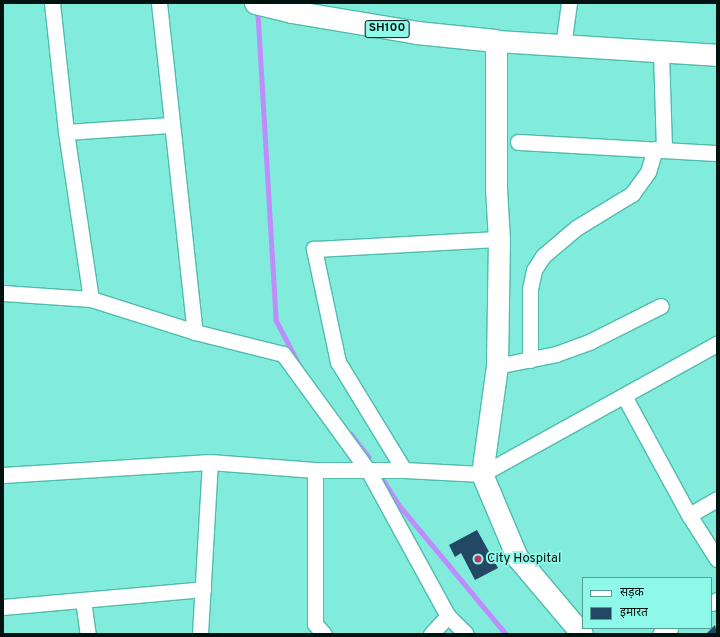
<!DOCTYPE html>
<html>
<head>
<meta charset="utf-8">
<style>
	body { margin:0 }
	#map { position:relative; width:720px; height:637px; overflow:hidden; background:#81ebdc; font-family:Overpass,"Noto Sans Devanagari",sans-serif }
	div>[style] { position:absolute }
	.stream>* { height:4.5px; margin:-2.25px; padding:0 2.25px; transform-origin:2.25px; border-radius:2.25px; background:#bf8cfb }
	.building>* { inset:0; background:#224864 }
	.roads { filter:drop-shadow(1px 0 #50bcae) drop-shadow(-1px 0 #50bcae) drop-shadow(0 1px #50bcae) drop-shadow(0 -1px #50bcae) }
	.street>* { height:15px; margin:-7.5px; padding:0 7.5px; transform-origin:7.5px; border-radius:7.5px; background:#fff }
	.secondary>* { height:21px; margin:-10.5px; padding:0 10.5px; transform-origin:10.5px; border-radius:10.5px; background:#fff }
	.primary>* { height:22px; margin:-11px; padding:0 11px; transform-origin:11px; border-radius:11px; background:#fff }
	.dots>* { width:11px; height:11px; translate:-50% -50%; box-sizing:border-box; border:2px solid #8ff9e9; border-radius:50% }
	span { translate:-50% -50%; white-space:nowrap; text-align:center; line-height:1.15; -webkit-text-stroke:4px #8ff9e9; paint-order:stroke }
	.shield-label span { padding:1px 3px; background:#8ff9e9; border:1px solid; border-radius:3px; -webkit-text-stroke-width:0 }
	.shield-label { font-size:12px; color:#001310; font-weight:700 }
	.poi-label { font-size:13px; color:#001310 }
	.left { translate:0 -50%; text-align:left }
	.frame { position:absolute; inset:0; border:4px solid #001310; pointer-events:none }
	.legend { position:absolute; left:582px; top:577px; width:130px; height:52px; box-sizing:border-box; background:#8ff9e9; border:1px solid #569d92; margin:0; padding:5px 7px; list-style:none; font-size:12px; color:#001310 }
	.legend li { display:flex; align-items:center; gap:8px; height:20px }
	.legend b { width:20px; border:1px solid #569d92 }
</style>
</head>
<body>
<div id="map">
	<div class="stream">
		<div style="left:258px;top:14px;width:307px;rotate:86.6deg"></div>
		<div style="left:276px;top:320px;width:52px;rotate:62.4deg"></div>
		<div style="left:351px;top:434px;width:29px;rotate:52deg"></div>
		<div style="left:382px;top:478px;width:32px;rotate:58deg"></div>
		<div style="left:399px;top:505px;width:168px;rotate:50.3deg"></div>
	</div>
	<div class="building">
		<div style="clip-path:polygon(477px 530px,498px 568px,475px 580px,461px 553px,455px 557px,449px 545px)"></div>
		<div style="clip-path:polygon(715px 625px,717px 634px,706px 634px)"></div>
	</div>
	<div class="roads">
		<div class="street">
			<div style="left:52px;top:3px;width:130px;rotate:83.8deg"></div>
			<div style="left:66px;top:132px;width:169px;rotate:81.5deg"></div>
			<div style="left:159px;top:3px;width:331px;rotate:83.8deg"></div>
			<div style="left:563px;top:46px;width:43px;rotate:-82.1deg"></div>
			<div style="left:661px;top:53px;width:97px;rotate:88.2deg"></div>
			<div style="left:66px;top:132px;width:104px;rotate:-3.9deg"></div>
			<div style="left:518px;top:142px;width:199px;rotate:3.2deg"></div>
			<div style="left:3px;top:293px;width:88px;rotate:3.9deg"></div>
			<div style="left:91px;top:299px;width:109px;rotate:17.6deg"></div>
			<div style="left:195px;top:332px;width:91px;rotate:14deg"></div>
			<div style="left:283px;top:354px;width:146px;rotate:53.9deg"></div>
			<div style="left:369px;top:472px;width:164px;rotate:61.3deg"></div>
			<div style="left:448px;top:616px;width:25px;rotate:45deg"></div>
			<div style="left:530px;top:360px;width:71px;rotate:-90deg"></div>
			<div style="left:530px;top:289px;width:19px;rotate:-78deg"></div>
			<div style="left:534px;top:270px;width:17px;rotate:-57deg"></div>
			<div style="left:543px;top:256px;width:43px;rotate:-40.3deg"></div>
			<div style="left:576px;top:228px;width:66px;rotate:-31.3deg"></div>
			<div style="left:632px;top:194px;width:27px;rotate:-54deg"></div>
			<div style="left:648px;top:172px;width:24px;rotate:-73deg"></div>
			<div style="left:497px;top:366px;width:60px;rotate:-11.5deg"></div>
			<div style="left:556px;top:354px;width:37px;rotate:-20deg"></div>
			<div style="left:591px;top:341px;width:78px;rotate:-26.6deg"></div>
			<div style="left:624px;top:396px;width:136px;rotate:61.4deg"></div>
			<div style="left:315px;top:470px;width:154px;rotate:90deg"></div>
			<div style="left:315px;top:624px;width:13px;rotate:48deg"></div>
			<div style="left:404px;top:470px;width:127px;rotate:-121.4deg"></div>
			<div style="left:338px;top:362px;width:116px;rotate:-102deg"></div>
			<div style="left:314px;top:249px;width:185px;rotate:-3.1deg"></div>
			<div style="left:3px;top:475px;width:207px;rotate:-3.6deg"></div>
			<div style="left:210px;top:462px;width:105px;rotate:4.4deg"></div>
			<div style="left:315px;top:470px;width:89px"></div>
			<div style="left:404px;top:470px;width:78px;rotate:2.9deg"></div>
			<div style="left:482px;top:474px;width:269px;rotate:-29deg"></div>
			<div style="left:717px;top:499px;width:32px;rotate:150deg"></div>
			<div style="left:689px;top:515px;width:52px;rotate:57.5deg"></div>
			<div style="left:83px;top:600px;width:34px;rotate:82deg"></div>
			<div style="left:711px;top:603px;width:7px;rotate:-27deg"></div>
			<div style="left:3px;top:607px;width:201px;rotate:-5.1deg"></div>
			<div style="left:200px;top:634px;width:172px;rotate:-86.7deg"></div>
			<div style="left:431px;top:634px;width:25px;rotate:-47deg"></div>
			<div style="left:660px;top:634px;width:12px;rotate:-31deg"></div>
		</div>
		<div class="secondary">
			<div style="left:582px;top:634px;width:101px;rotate:-130.2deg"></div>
			<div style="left:517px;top:557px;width:90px;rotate:-112.9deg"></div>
			<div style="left:482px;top:474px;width:109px;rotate:-82.1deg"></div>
			<div style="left:497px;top:366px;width:127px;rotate:-89.1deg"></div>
			<div style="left:499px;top:239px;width:50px;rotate:-93.4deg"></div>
			<div style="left:496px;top:189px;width:148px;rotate:-90deg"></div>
			<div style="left:496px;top:41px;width:221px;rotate:3.6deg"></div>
		</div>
		<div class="primary">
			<div style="left:256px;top:3px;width:37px;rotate:14deg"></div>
			<div style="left:292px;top:12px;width:127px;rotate:9.5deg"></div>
			<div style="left:417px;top:33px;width:79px;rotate:5.8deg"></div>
		</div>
	</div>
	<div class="dots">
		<div style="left:478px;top:559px;background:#c03366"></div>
	</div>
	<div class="shield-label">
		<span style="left:387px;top:29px">SH100</span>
	</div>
	<div class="poi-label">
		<span class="left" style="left:487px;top:559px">City Hospital</span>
	</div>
	<div class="frame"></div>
	<ul class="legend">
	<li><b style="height:5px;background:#fff"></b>सड़क</li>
	<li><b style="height:11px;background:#224864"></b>इमारत</li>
	</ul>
</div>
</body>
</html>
